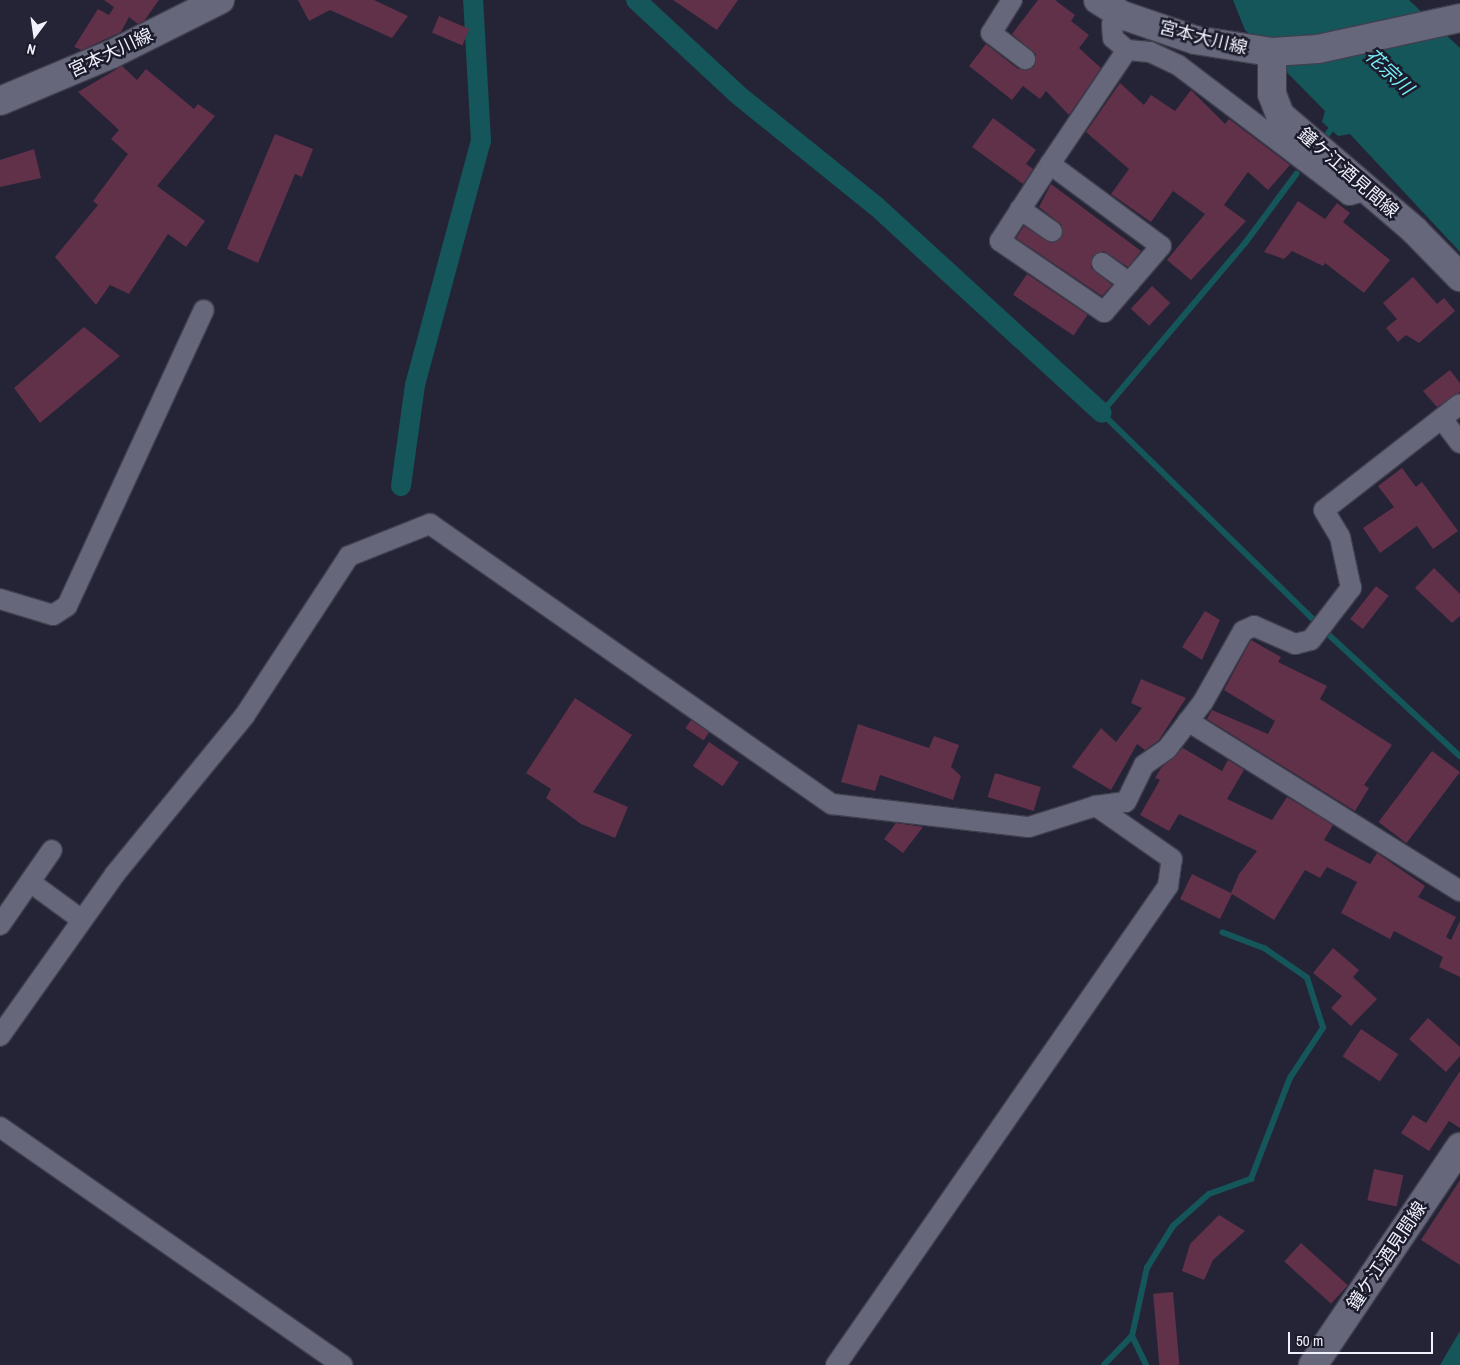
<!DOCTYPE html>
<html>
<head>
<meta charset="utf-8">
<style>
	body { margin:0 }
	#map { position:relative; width:1460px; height:1365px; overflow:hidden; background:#242436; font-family:"Archivo Narrow","Noto Sans JP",sans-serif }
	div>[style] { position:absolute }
	.water>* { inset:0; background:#14565a }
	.stream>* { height:5.5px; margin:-2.75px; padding:0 2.75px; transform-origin:2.75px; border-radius:2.75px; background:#14565a }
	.canal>* { height:20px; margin:-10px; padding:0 10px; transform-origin:10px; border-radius:10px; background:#14565a }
	.building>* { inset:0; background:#613049; transform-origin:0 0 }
	.roads { filter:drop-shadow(1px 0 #403f4e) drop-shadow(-1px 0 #403f4e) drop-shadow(0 1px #403f4e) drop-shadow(0 -1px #403f4e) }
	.street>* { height:20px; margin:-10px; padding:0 10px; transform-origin:10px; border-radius:10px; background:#66677b }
	.secondary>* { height:28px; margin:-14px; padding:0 14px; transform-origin:14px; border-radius:14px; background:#66677b }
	span { translate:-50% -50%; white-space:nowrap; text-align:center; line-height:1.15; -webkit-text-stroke:5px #1b1b2b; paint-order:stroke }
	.street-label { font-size:18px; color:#f0f1fd }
	.water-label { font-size:19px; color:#78f0f9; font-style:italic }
	.north { position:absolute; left:10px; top:10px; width:50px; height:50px; -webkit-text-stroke:4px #1b1b2b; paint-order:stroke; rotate:194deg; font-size:14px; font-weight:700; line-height:20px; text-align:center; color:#f0f1fd }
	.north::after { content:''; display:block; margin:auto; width:18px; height:22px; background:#f0f1fd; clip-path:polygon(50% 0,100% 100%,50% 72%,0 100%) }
	.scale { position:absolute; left:1288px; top:1332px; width:145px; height:22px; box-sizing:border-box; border:2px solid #f0f1fd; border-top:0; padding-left:6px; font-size:15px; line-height:18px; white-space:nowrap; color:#f0f1fd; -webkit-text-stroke:4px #1b1b2b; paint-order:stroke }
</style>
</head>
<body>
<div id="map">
	<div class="water">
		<div style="clip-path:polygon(1233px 0,1409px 0,1460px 48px,1460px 252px,1350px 134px,1338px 136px,1322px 122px,1325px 111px,1245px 30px)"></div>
		<div style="clip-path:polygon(1460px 1331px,1460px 1365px,1440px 1365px)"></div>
	</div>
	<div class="stream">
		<div style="left:1327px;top:135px;width:12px;rotate:-55deg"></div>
		<div style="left:1297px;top:174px;width:87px;rotate:126.6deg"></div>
		<div style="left:1245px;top:244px;width:221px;rotate:130.2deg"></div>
		<div style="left:1102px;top:413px;width:302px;rotate:44.3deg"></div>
		<div style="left:1324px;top:630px;width:185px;rotate:42.8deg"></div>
		<div style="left:1104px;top:1365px;width:40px;rotate:-46deg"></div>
		<div style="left:1146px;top:1365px;width:32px;rotate:-116deg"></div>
		<div style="left:1132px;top:1336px;width:70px;rotate:-77.6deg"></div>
		<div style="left:1147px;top:1268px;width:49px;rotate:-58.2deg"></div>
		<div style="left:1173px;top:1226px;width:48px;rotate:-41.6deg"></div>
		<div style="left:1209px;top:1194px;width:45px;rotate:-19.7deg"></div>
		<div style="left:1251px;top:1179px;width:108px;rotate:-68.9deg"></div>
		<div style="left:1290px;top:1078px;width:60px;rotate:-56.6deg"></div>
		<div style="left:1323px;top:1028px;width:52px;rotate:-107.7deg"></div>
		<div style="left:1307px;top:978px;width:51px;rotate:-145.4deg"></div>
		<div style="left:1265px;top:949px;width:45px;rotate:-159.1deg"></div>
	</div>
	<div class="canal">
		<div style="left:636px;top:0;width:138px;rotate:42.9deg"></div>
		<div style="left:737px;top:94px;width:179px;rotate:38.9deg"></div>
		<div style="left:876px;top:206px;width:306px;rotate:42.5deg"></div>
		<div style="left:401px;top:486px;width:102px;rotate:-82.1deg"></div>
		<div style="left:415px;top:385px;width:253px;rotate:-74.9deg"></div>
		<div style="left:481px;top:141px;width:141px;rotate:-93.2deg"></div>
	</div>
	<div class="building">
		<div style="clip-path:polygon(104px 0,159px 0,144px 21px,138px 24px,129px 17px,121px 32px,82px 50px,74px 47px,98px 9px,109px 15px,114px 7px)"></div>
		<div style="clip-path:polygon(298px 0,374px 0,408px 16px,392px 38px,330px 10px,309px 21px)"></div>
		<div style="clip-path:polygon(673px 0,738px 0,717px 30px)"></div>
		<div style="clip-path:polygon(1038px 0,1055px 0,1075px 15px,1071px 21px,1089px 35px,1079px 48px,1101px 68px,1069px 115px,1046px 91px,1040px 99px,1023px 86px,1012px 100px,969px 66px,986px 44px,1018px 69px,1034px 67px,1036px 54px,1012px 34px)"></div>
		<div style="left:439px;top:16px;width:33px;height:18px;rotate:23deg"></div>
		<div style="clip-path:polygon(122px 66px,137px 80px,146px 69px,194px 109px,198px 104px,215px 116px,157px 186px,205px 221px,186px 247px,168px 234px,129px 294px,110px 285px,96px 305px,55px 257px,98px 205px,93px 201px,128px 154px,111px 139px,119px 130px,78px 92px)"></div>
		<div style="clip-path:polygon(1120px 83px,1144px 105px,1151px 95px,1175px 111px,1191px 90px,1225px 124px,1229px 119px,1290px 165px,1268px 190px,1248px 172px,1224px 205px,1246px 221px,1191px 280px,1167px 260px,1205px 214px,1173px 191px,1151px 222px,1111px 194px,1129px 169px,1086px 132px)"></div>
		<div style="clip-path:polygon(993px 118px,1036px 150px,1026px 164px,1033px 169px,1023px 184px,972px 147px)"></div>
		<div style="clip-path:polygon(275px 134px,313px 149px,302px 177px,295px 174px,258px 263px,227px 249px)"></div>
		<div style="clip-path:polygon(34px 149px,41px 178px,0 187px,0 160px)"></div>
		<div style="clip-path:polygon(1051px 184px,1141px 251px,1128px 267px,1104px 251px,1093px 256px,1091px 268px,1112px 285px,1102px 296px,1016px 238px,1024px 226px,1051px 243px,1062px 237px,1062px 225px,1039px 207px)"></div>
		<div style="clip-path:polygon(1298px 201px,1325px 219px,1337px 203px,1350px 213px,1343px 222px,1390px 260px,1364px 293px,1325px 263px,1323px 266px,1292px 251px,1284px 259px,1264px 252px)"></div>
		<div style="left:1027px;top:274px;width:73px;height:25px;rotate:34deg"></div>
		<div style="clip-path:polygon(1413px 277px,1437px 304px,1444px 298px,1455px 311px,1419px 343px,1406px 335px,1398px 342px,1386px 328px,1397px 319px,1383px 303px)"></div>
		<div style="left:1152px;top:286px;width:25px;height:31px;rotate:43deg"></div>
		<div style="clip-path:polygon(84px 327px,120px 356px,40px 423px,14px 388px)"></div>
		<div style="clip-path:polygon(1450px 370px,1460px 383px,1460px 392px,1437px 407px,1423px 391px)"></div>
		<div style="clip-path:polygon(1402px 468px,1416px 487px,1422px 482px,1458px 531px,1433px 549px,1417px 526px,1380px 553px,1363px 528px,1394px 507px,1378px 486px)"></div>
		<div style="clip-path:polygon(1434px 568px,1460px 594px,1460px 616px,1452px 623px,1415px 588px)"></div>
		<div style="left:1376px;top:586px;width:16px;height:42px;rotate:38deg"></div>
		<div style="clip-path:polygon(1205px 611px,1220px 620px,1202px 660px,1182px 647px)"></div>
		<div style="clip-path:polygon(1251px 640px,1281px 657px,1278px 662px,1327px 686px,1320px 699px,1392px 745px,1364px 785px,1369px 788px,1355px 811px,1207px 719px,1212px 710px,1268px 734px,1275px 721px,1224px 690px)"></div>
		<div style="clip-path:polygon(1141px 679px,1186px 698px,1159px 740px,1145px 750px,1137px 744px,1111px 790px,1072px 767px,1101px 728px,1116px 742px,1142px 708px,1131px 703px)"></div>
		<div style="clip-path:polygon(575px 698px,632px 735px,593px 792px,628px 807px,615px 838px,581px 824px,546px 798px,551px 789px,526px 773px)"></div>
		<div style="left:691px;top:720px;width:22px;height:10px;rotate:34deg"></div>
		<div style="clip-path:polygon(858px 724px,929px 748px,934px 736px,959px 745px,951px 767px,961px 776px,953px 800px,880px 775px,875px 791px,841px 782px)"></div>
		<div style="left:709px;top:742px;width:36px;height:29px;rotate:34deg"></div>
		<div style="clip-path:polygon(1183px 748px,1222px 771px,1228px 760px,1244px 770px,1227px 799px,1272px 820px,1287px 797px,1333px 825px,1324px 840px,1370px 864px,1377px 853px,1425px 886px,1418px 897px,1456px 917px,1446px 937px,1451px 940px,1460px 921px,1460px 977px,1439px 967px,1443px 957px,1394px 931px,1390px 939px,1341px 913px,1357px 882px,1327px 867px,1320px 878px,1305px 870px,1274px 920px,1232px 894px,1220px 919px,1180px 899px,1192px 874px,1231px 893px,1239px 874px,1257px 851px,1179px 814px,1169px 831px,1140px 815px,1160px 780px,1155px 778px,1161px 768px)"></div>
		<div style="left:1432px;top:751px;width:35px;height:89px;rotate:37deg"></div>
		<div style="left:995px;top:773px;width:48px;height:25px;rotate:17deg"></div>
		<div style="clip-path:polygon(896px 823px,923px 827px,903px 853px,884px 839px)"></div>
		<div style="clip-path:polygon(1333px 948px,1359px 970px,1353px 977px,1377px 999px,1351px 1026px,1331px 1008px,1342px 996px,1313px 973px)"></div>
		<div style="clip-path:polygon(1428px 1018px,1460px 1047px,1460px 1056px,1446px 1072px,1409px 1039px)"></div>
		<div style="left:1361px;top:1029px;width:45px;height:33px;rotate:34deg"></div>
		<div style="clip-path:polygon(1460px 1071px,1460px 1128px,1449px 1121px,1429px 1151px,1401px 1133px,1413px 1115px,1426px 1123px)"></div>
		<div style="left:1374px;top:1169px;width:30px;height:32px;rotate:12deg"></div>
		<div style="clip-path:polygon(1460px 1180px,1460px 1265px,1421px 1240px)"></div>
		<div style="clip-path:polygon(1219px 1215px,1245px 1231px,1213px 1260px,1204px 1280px,1182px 1271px,1190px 1244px)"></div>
		<div style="left:1301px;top:1243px;width:63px;height:25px;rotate:42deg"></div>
		<div style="left:1173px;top:1292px;width:73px;height:20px;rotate:85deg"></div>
	</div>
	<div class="roads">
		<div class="street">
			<div style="left:1012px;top:0;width:39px;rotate:122deg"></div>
			<div style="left:991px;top:33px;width:43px;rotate:37.4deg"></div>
			<div style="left:1122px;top:15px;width:13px;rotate:138deg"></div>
			<div style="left:1112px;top:24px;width:14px;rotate:86deg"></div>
			<div style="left:1113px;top:38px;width:18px;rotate:41deg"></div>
			<div style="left:1127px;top:50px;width:23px;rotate:5deg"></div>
			<div style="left:1150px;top:52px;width:31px;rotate:25deg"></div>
			<div style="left:1178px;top:65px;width:215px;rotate:37.2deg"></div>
			<div style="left:1349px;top:195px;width:21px;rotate:-14deg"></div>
			<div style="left:1050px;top:164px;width:138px;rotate:36.5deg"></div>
			<div style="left:1161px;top:246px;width:87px;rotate:130.8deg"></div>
			<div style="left:1104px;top:312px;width:126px;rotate:-145.7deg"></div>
			<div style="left:1000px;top:241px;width:92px;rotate:-57deg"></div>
			<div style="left:1050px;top:164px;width:138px;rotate:-56deg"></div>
			<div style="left:1020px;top:209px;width:39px;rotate:35deg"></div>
			<div style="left:1102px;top:263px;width:34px;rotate:36deg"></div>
			<div style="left:1442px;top:419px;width:30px;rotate:53deg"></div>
			<div style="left:0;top:599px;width:55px;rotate:16.8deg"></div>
			<div style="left:53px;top:615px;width:17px;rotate:-33deg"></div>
			<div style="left:67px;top:606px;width:326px;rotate:-65.2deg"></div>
			<div style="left:1188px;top:721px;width:321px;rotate:32deg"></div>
			<div style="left:30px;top:882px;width:64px;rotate:36.2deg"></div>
			<div style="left:0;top:925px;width:91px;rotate:-55.3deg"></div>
			<div style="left:0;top:1036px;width:199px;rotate:-54.6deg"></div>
			<div style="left:115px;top:874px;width:205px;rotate:-50.7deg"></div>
			<div style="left:245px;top:715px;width:190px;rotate:-56.8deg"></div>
			<div style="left:349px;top:556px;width:87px;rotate:-21.6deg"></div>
			<div style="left:430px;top:524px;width:490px;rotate:34.9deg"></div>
			<div style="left:832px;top:804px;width:198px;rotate:6.7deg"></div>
			<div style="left:1029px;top:827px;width:70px;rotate:-17.4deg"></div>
			<div style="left:1096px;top:806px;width:30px;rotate:-8deg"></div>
			<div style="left:1126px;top:802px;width:41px;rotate:-64.1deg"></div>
			<div style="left:1144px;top:765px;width:28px;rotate:-35deg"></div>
			<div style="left:1167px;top:749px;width:59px;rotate:-52.5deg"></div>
			<div style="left:1203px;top:702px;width:81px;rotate:-60.6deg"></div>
			<div style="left:1243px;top:631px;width:12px;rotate:-24deg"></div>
			<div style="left:1254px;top:626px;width:45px;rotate:23.7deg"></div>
			<div style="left:1295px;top:644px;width:16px;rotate:-14deg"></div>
			<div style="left:1311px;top:640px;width:66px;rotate:-52.4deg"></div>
			<div style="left:1351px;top:588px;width:52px;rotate:-102.2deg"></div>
			<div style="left:1340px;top:537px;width:31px;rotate:-121deg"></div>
			<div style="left:1324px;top:510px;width:172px;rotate:-37.9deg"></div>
			<div style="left:0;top:1127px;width:417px;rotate:34.8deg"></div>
			<div style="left:836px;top:1365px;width:583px;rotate:-55.27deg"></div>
			<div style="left:1168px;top:886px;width:27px;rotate:-82deg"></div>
			<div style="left:1172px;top:859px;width:93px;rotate:-145.1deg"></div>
		</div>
		<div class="secondary">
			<div style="left:1098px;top:0;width:28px;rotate:32deg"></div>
			<div style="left:1122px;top:15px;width:77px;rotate:18.9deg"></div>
			<div style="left:1195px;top:40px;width:78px;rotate:8.9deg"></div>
			<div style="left:1272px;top:52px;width:46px;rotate:-3.7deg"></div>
			<div style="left:1318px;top:49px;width:145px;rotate:-12.3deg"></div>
			<div style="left:1272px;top:52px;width:42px;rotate:90deg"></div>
			<div style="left:1272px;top:94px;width:22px;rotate:69deg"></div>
			<div style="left:1280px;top:115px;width:177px;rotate:40.6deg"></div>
			<div style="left:1414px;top:230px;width:66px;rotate:45.6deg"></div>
			<div style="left:0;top:101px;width:121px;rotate:-22.8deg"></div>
			<div style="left:112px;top:54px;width:121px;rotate:-26.6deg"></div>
			<div style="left:1313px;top:1365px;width:263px;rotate:-56deg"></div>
		</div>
	</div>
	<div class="street-label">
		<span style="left:1203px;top:38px;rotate:14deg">宮本大川線</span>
		<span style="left:111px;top:53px;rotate:-25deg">宮本大川線</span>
		<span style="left:1348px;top:173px;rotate:41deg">鐘ケ江酒見間線</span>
		<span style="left:1387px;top:1256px;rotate:-56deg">鐘ケ江酒見間線</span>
	</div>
	<div class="water-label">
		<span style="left:1389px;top:72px;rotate:43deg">花宗川</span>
	</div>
	<div class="north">N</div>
	<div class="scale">50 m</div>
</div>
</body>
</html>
